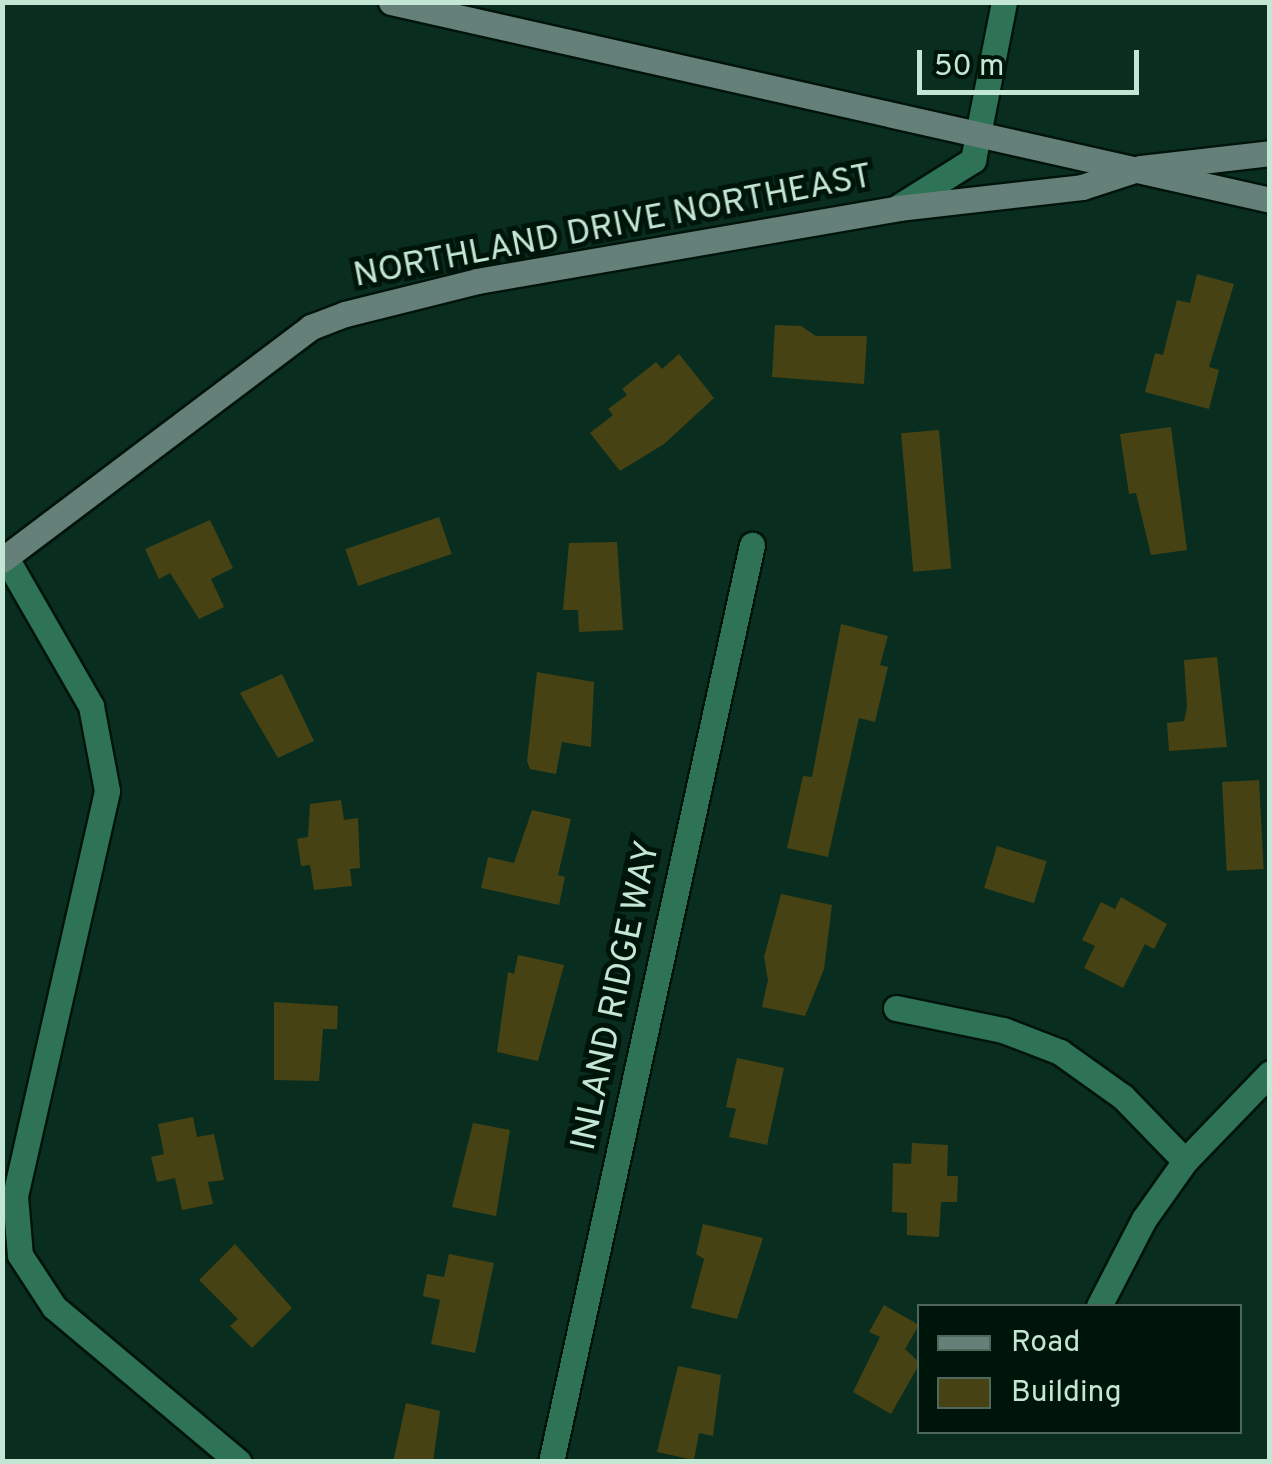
<!DOCTYPE html>
<html>
<head>
<meta charset="utf-8">
<style>
	body { margin:0 }
	#map { position:relative; width:1272px; height:1464px; overflow:hidden; background:#092e1f; font-family:Overpass,sans-serif }
	div>[style] { position:absolute }
	.building>* { inset:0; background:#474213; transform-origin:0 0 }
	.roads { filter:drop-shadow(2px 0 #01140b) drop-shadow(-2px 0 #01140b) drop-shadow(0 2px #01140b) drop-shadow(0 -2px #01140b) }
	.street>* { height:25px; margin:-12.5px; padding:0 12.5px; transform-origin:12.5px; border-radius:12.5px; background:#2e7356 }
	.secondary>* { height:25px; margin:-12.5px; padding:0 12.5px; transform-origin:12.5px; border-radius:12.5px; background:#658078 }
	span { translate:-50% -50%; white-space:nowrap; text-align:center; line-height:1.15; -webkit-text-stroke:10px #00150a; paint-order:stroke }
	.street-label { font-size:35px; color:#c4e6d4 }
	.frame { position:absolute; inset:0; border:5px solid #c4e6d4; pointer-events:none }
	.legend { position:absolute; left:917px; top:1304px; width:325px; height:130px; box-sizing:border-box; background:#00150a; border:2px solid #4e695b; margin:0; padding:12px 18px; list-style:none; font-size:30px; color:#c4e6d4 }
	.legend li { display:flex; align-items:center; gap:20px; height:50px }
	.legend b { width:50px; border:2px solid #4e695b }
	.scale { position:absolute; left:917px; top:50px; width:222px; height:45px; box-sizing:border-box; border:5px solid #c4e6d4; border-top:0; padding-left:12px; font-size:30px; line-height:35px; white-space:nowrap; color:#c4e6d4; -webkit-text-stroke:8px #00150a; paint-order:stroke }
</style>
</head>
<body>
<div id="map">
	<div class="building">
		<div style="clip-path:polygon(1197px 274px,1234px 284px,1209px 367px,1219px 370px,1209px 409px,1145px 392px,1155px 353px,1163px 355px,1177px 300px,1190px 303px)"></div>
		<div style="clip-path:polygon(775px 325px,801px 326px,816px 336px,867px 336px,864px 384px,772px 377px)"></div>
		<div style="clip-path:polygon(679px 354px,714px 398px,664px 444px,620px 471px,590px 433px,613px 415px,608px 409px,627px 395px,622px 389px,656px 362px,662px 369px)"></div>
		<div style="clip-path:polygon(1171px 427px,1187px 550px,1151px 555px,1136px 493px,1129px 494px,1120px 434px)"></div>
		<div style="left:939px;top:430px;width:139px;height:38px;rotate:85deg"></div>
		<div style="left:439px;top:517px;width:39px;height:99px;rotate:71deg"></div>
		<div style="clip-path:polygon(210px 520px,233px 568px,211px 579px,224px 607px,199px 619px,170px 573px,159px 579px,145px 549px)"></div>
		<div style="clip-path:polygon(617px 542px,623px 630px,579px 632px,578px 610px,563px 610px,569px 543px)"></div>
		<div style="clip-path:polygon(841px 624px,888px 636px,880px 665px,888px 667px,875px 722px,859px 718px,828px 857px,787px 848px,803px 776px,812px 777px)"></div>
		<div style="clip-path:polygon(1217px 657px,1227px 747px,1169px 751px,1167px 723px,1184px 721px,1187px 708px,1184px 660px)"></div>
		<div style="clip-path:polygon(537px 672px,594px 682px,591px 747px,562px 742px,556px 774px,530px 769px,527px 761px)"></div>
		<div style="clip-path:polygon(282px 674px,314px 741px,278px 758px,240px 693px)"></div>
		<div style="left:1259px;top:780px;width:89px;height:37px;rotate:87deg"></div>
		<div style="clip-path:polygon(341px 800px,344px 820px,358px 818px,360px 868px,350px 869px,352px 886px,314px 890px,310px 865px,301px 866px,297px 839px,308px 837px,310px 804px)"></div>
		<div style="clip-path:polygon(532px 810px,571px 819px,558px 875px,565px 877px,559px 905px,481px 888px,488px 857px,514px 863px)"></div>
		<div style="left:997px;top:846px;width:52px;height:44px;rotate:17deg"></div>
		<div style="clip-path:polygon(781px 894px,832px 905px,824px 969px,805px 1016px,762px 1007px,768px 980px,764px 957px)"></div>
		<div style="clip-path:polygon(1121px 897px,1167px 924px,1154px 949px,1145px 944px,1123px 988px,1084px 968px,1095px 946px,1082px 940px,1101px 902px,1115px 909px)"></div>
		<div style="clip-path:polygon(518px 955px,564px 965px,538px 1061px,497px 1052px,508px 972px,514px 974px)"></div>
		<div style="clip-path:polygon(274px 1002px,338px 1006px,337px 1029px,323px 1029px,319px 1081px,274px 1080px)"></div>
		<div style="clip-path:polygon(737px 1058px,784px 1068px,767px 1145px,729px 1137px,736px 1109px,726px 1107px)"></div>
		<div style="clip-path:polygon(193px 1117px,197px 1137px,214px 1134px,224px 1180px,208px 1182px,213px 1204px,182px 1210px,175px 1178px,157px 1182px,151px 1157px,164px 1154px,158px 1124px)"></div>
		<div style="clip-path:polygon(473px 1123px,510px 1130px,496px 1216px,452px 1207px)"></div>
		<div style="clip-path:polygon(912px 1143px,948px 1145px,947px 1176px,958px 1176px,957px 1202px,941px 1202px,939px 1237px,907px 1235px,907px 1213px,892px 1212px,893px 1163px,911px 1164px)"></div>
		<div style="clip-path:polygon(703px 1224px,763px 1238px,737px 1319px,691px 1308px,704px 1259px,696px 1254px)"></div>
		<div style="clip-path:polygon(235px 1244px,292px 1308px,252px 1348px,230px 1326px,238px 1319px,199px 1280px)"></div>
		<div style="clip-path:polygon(449px 1254px,494px 1263px,475px 1353px,431px 1344px,440px 1300px,423px 1296px,427px 1274px,444px 1277px)"></div>
		<div style="clip-path:polygon(884px 1305px,919px 1325px,905px 1349px,920px 1363px,891px 1414px,853px 1392px,880px 1337px,869px 1332px)"></div>
		<div style="clip-path:polygon(678px 1366px,721px 1375px,713px 1436px,699px 1433px,694px 1460px,657px 1452px)"></div>
		<div style="clip-path:polygon(406px 1403px,440px 1411px,433px 1462px,393px 1462px)"></div>
	</div>
	<div class="roads">
		<div class="street">
			<div style="left:898px;top:207px;width:89px;rotate:-32.1deg"></div>
			<div style="left:973px;top:160px;width:161px;rotate:-78.9deg"></div>
			<div style="left:6px;top:558px;width:171px;rotate:60.1deg"></div>
			<div style="left:91px;top:706px;width:86px;rotate:79.3deg"></div>
			<div style="left:107px;top:791px;width:415px;rotate:102.8deg"></div>
			<div style="left:15px;top:1196px;width:59px;rotate:85.2deg"></div>
			<div style="left:20px;top:1255px;width:62px;rotate:56.8deg"></div>
			<div style="left:54px;top:1307px;width:241px;rotate:40deg"></div>
			<div style="left:896px;top:1008px;width:109px;rotate:11.6deg"></div>
			<div style="left:1003px;top:1030px;width:61px;rotate:21.1deg"></div>
			<div style="left:1060px;top:1052px;width:77px;rotate:35.5deg"></div>
			<div style="left:1123px;top:1097px;width:89px;rotate:45.9deg"></div>
			<div style="left:1099px;top:1306px;width:98px;rotate:-62.7deg"></div>
			<div style="left:1144px;top:1219px;width:71px;rotate:-54.7deg"></div>
			<div style="left:1185px;top:1161px;width:122px;rotate:-46deg"></div>
			<div style="left:551px;top:1462px;width:939px;rotate:-77.64deg"></div>
		</div>
		<div class="secondary">
			<div style="left:391px;top:2px;width:901px;rotate:12.69deg"></div>
			<div style="left:2px;top:560px;width:387px;rotate:-37deg"></div>
			<div style="left:311px;top:327px;width:36px;rotate:-21deg"></div>
			<div style="left:345px;top:314px;width:136px;rotate:-14deg"></div>
			<div style="left:477px;top:281px;width:427px;rotate:-9.8deg"></div>
			<div style="left:898px;top:208px;width:185px;rotate:-6.5deg"></div>
			<div style="left:1082px;top:187px;width:62px;rotate:-17.9deg"></div>
			<div style="left:1141px;top:168px;width:130px;rotate:-6.6deg"></div>
		</div>
	</div>
	<div class="street-label">
		<span style="left:613px;top:227px;rotate:-11deg">NORTHLAND DRIVE NORTHEAST</span>
		<span style="left:617px;top:996px;rotate:-78deg">INLAND RIDGE WAY</span>
	</div>
	<div class="frame"></div>
	<ul class="legend">
	<li><b style="height:12px;background:#658078"></b>Road</li>
	<li><b style="height:28px;background:#474213"></b>Building</li>
	</ul>
	<div class="scale">50 m</div>
</div>
</body>
</html>
